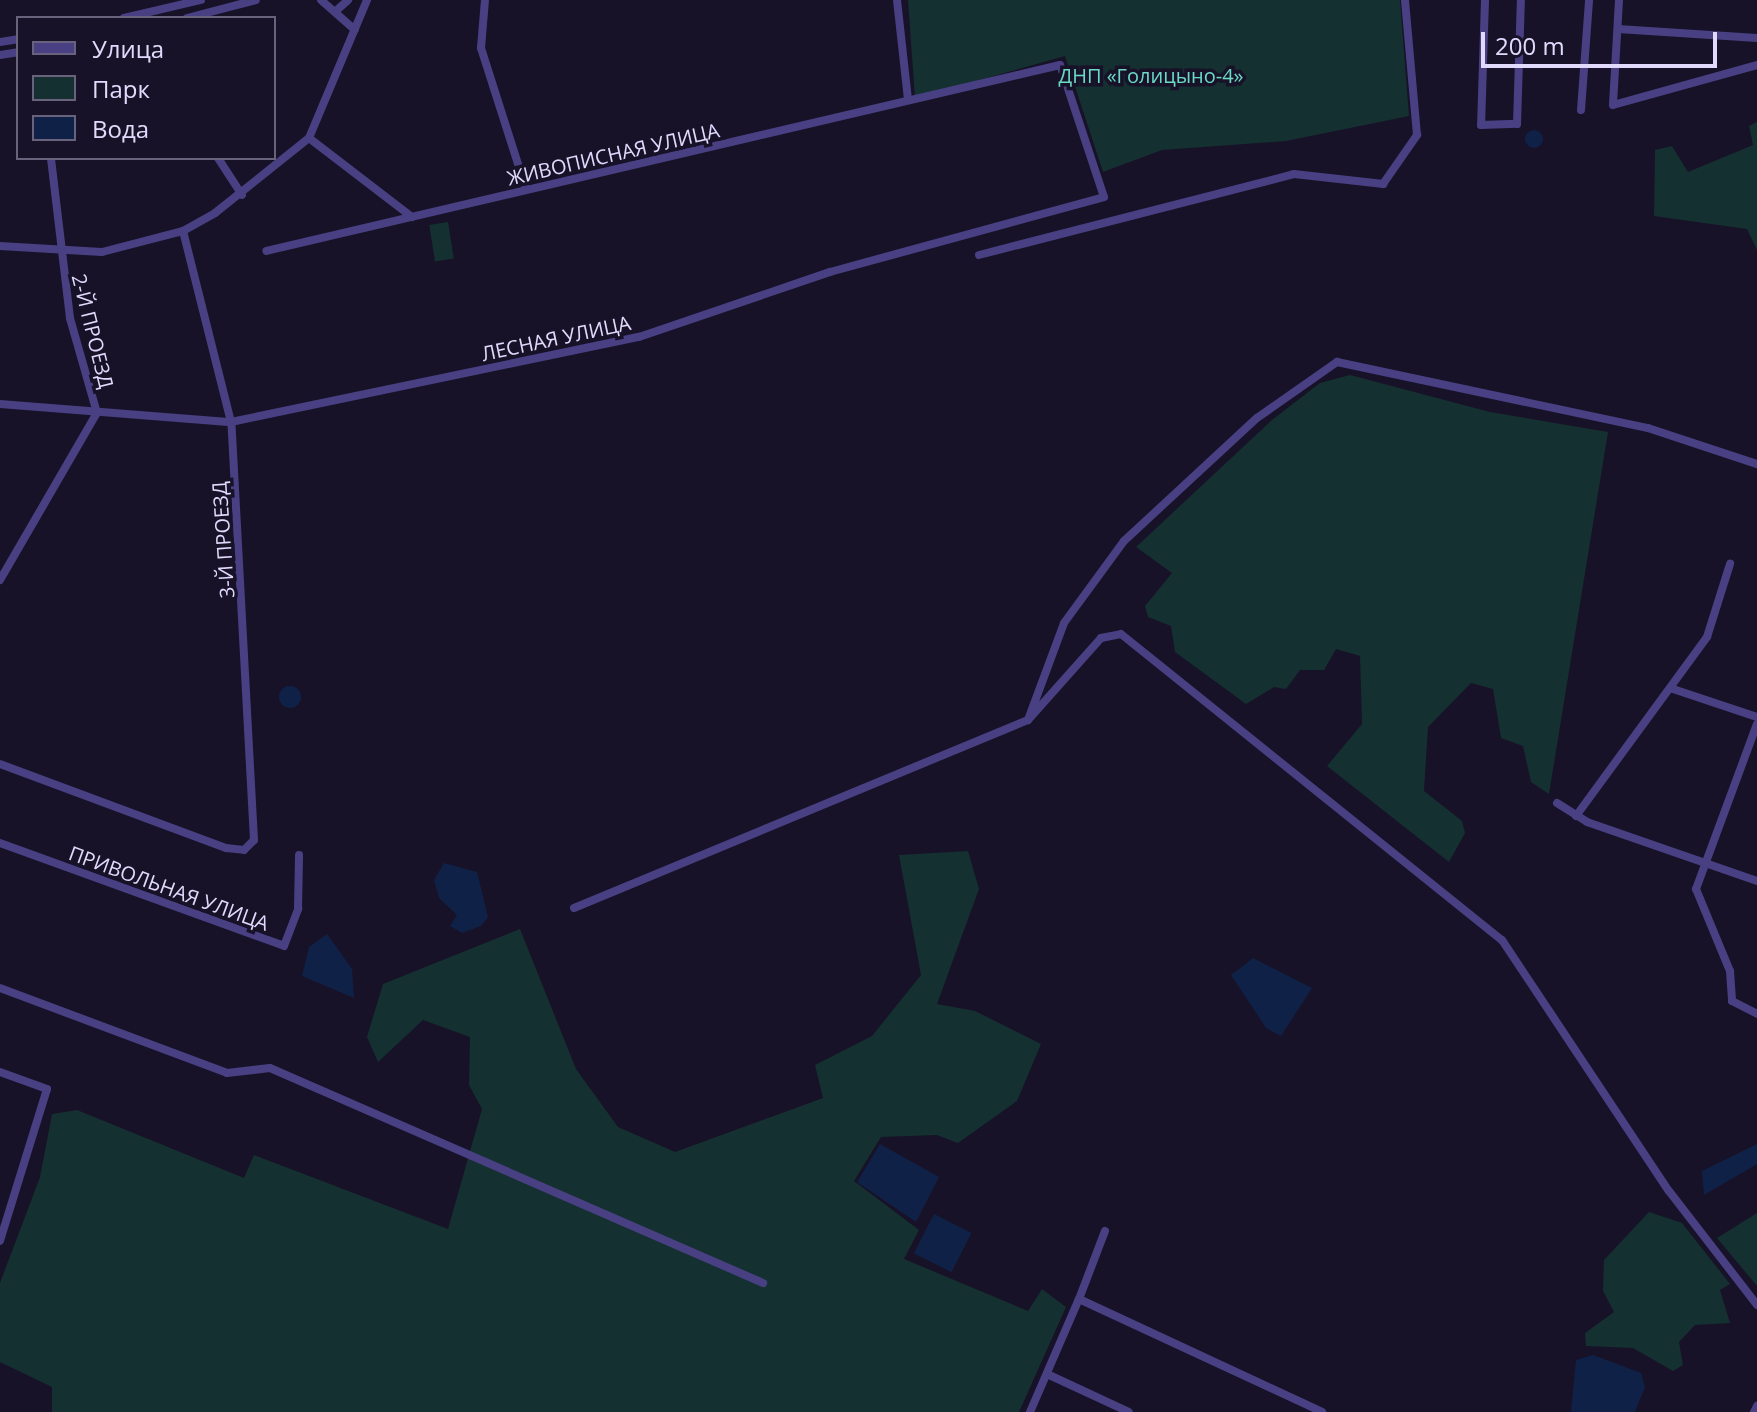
<!DOCTYPE html>
<html>
<head>
<meta charset="utf-8">
<style>
	body { margin:0 }
	#map { position:relative; width:1757px; height:1412px; overflow:hidden; background:#171227; font-family:"Open Sans",sans-serif }
	div>[style] { position:absolute }
	.green>* { inset:0; background:#153031; transform-origin:0 0 }
	.water>* { inset:0; background:#102148; transform-origin:0 0 }
	.round { border-radius:50% }
	.street>* { height:8px; margin:-4px; padding:0 4px; transform-origin:4px; border-radius:4px; background:#484083 }
	span { translate:-50% -50%; white-space:nowrap; text-align:center; line-height:1.15; -webkit-text-stroke:7px #171227; paint-order:stroke }
	.park-label { font-size:20px; color:#6ad9c5 }
	.street-label { font-size:20px; color:#e1dafd }
	.legend { position:absolute; left:16px; top:16px; width:260px; height:144px; box-sizing:border-box; background:#171227; border:2px solid #68627d; margin:0; padding:10px 14px; list-style:none; font-size:24px; color:#e1dafd }
	.legend li { display:flex; align-items:center; gap:16px; height:40px }
	.legend b { width:40px; border:2px solid #68627d }
	.scale { position:absolute; left:1481px; top:32px; width:236px; height:36px; box-sizing:border-box; border:4px solid #e1dafd; border-top:0; padding-left:10px; font-size:24px; line-height:28px; white-space:nowrap; color:#e1dafd; -webkit-text-stroke:6px #171227; paint-order:stroke }
</style>
</head>
<body>
<div id="map">
	<div class="green">
		<div style="clip-path:polygon(908px 0,1400px 0,1409px 116px,1286px 141px,1162px 150px,1103px 172px,1065px 56px,915px 98px)"></div>
		<div style="clip-path:polygon(1757px 122px,1757px 250px,1747px 229px,1654px 216px,1655px 150px,1672px 146px,1688px 172px,1753px 145px,1749px 126px)"></div>
		<div style="left:448px;top:222px;width:37px;height:19px;rotate:81deg"></div>
		<div style="clip-path:polygon(1350px 375px,1490px 412px,1608px 432px,1549px 794px,1531px 782px,1523px 746px,1501px 738px,1493px 689px,1471px 683px,1428px 727px,1424px 791px,1462px 821px,1465px 833px,1449px 862px,1327px 766px,1362px 724px,1360px 656px,1336px 649px,1324px 670px,1300px 670px,1286px 689px,1274px 687px,1246px 704px,1175px 652px,1171px 626px,1148px 617px,1145px 606px,1172px 573px,1136px 547px,1272px 420px,1320px 383px)"></div>
		<div style="clip-path:polygon(968px 851px,979px 889px,937px 1004px,975px 1011px,1041px 1044px,1017px 1101px,958px 1143px,937px 1135px,881px 1137px,854px 1181px,919px 1230px,904px 1259px,1028px 1311px,1042px 1289px,1066px 1307px,1019px 1412px,52px 1412px,52px 1387px,0 1362px,0 1283px,40px 1177px,52px 1114px,77px 1110px,244px 1178px,254px 1155px,448px 1229px,482px 1109px,469px 1085px,470px 1037px,423px 1020px,378px 1062px,367px 1037px,383px 984px,520px 929px,576px 1069px,618px 1127px,675px 1152px,823px 1098px,815px 1065px,872px 1036px,921px 975px,899px 855px)"></div>
		<div style="clip-path:polygon(1649px 1212px,1682px 1223px,1730px 1284px,1720px 1290px,1730px 1323px,1695px 1325px,1679px 1342px,1683px 1365px,1673px 1371px,1633px 1348px,1586px 1346px,1585px 1333px,1614px 1312px,1603px 1291px,1604px 1260px)"></div>
		<div style="clip-path:polygon(1757px 1213px,1757px 1286px,1717px 1238px)"></div>
	</div>
	<div class="water">
		<div class="round" style="left:1525px;top:130px;width:18px;height:18px"></div>
		<div class="round" style="left:279px;top:686px;width:22px;height:22px"></div>
		<div style="clip-path:polygon(444px 863px,477px 872px,488px 917px,481px 926px,462px 933px,450px 926px,457px 915px,439px 898px,434px 880px)"></div>
		<div style="clip-path:polygon(327px 934px,352px 969px,354px 998px,302px 976px,309px 947px)"></div>
		<div style="clip-path:polygon(1253px 958px,1312px 988px,1281px 1036px,1266px 1028px,1231px 975px)"></div>
		<div style="clip-path:polygon(880px 1144px,939px 1177px,916px 1222px,857px 1182px)"></div>
		<div style="clip-path:polygon(1757px 1144px,1757px 1164px,1704px 1195px,1702px 1171px)"></div>
		<div style="left:934px;top:1214px;width:42px;height:44px;rotate:27deg"></div>
		<div style="clip-path:polygon(1593px 1355px,1641px 1373px,1645px 1387px,1635px 1412px,1571px 1412px,1576px 1360px)"></div>
	</div>
	<div class="street">
		<div style="left:321px;top:0;width:45px;rotate:41.4deg"></div>
		<div style="left:485px;top:0;width:48px;rotate:94.8deg"></div>
		<div style="left:481px;top:48px;width:148px;rotate:72.3deg"></div>
		<div style="left:897px;top:0;width:100px;rotate:83.7deg"></div>
		<div style="left:1485px;top:0;width:125px;rotate:91.8deg"></div>
		<div style="left:1481px;top:125px;width:36px;rotate:-2deg"></div>
		<div style="left:1517px;top:124px;width:124px;rotate:-88.2deg"></div>
		<div style="left:1619px;top:0;width:105px;rotate:93.3deg"></div>
		<div style="left:1613px;top:105px;width:149px;rotate:-15.5deg"></div>
		<div style="left:337px;top:10px;width:15px;rotate:-42deg"></div>
		<div style="left:124px;top:18px;width:79px;rotate:-13.2deg"></div>
		<div style="left:187px;top:18px;width:71px;rotate:-14.6deg"></div>
		<div style="left:1618px;top:29px;width:139px;rotate:3.7deg"></div>
		<div style="left:0;top:42px;width:18px;rotate:-9deg"></div>
		<div style="left:0;top:55px;width:18px;rotate:-9deg"></div>
		<div style="left:1581px;top:110px;width:110px;rotate:-85.8deg"></div>
		<div style="left:309px;top:138px;width:130px;rotate:37.5deg"></div>
		<div style="left:218px;top:158px;width:44px;rotate:57deg"></div>
		<div style="left:0;top:246px;width:102px;rotate:3.4deg"></div>
		<div style="left:102px;top:252px;width:84px;rotate:-14.5deg"></div>
		<div style="left:183px;top:231px;width:37px;rotate:-29deg"></div>
		<div style="left:215px;top:213px;width:120px;rotate:-38.6deg"></div>
		<div style="left:309px;top:138px;width:150px;rotate:-67.2deg"></div>
		<div style="left:979px;top:255px;width:325px;rotate:-14.4deg"></div>
		<div style="left:1294px;top:174px;width:90px;rotate:6.4deg"></div>
		<div style="left:1383px;top:184px;width:60px;rotate:-55.2deg"></div>
		<div style="left:1417px;top:135px;width:136px;rotate:-95.1deg"></div>
		<div style="left:0;top:404px;width:232px;rotate:4.5deg"></div>
		<div style="left:231px;top:422px;width:417px;rotate:-11.8deg"></div>
		<div style="left:639px;top:337px;width:202px;rotate:-18.8deg"></div>
		<div style="left:830px;top:272px;width:284px;rotate:-15.3deg"></div>
		<div style="left:1104px;top:197px;width:139px;rotate:-108.4deg"></div>
		<div style="left:1060px;top:65px;width:815px;rotate:166.82deg"></div>
		<div style="left:0;top:580px;width:193px;rotate:-59.9deg"></div>
		<div style="left:97px;top:413px;width:99px;rotate:-105.9deg"></div>
		<div style="left:70px;top:318px;width:161px;rotate:-96.8deg"></div>
		<div style="left:1673px;top:689px;width:89px;rotate:18.4deg"></div>
		<div style="left:1028px;top:720px;width:110px;rotate:-48.3deg"></div>
		<div style="left:1101px;top:638px;width:20px;rotate:-11deg"></div>
		<div style="left:1121px;top:634px;width:489px;rotate:38.8deg"></div>
		<div style="left:1502px;top:940px;width:301px;rotate:56.4deg"></div>
		<div style="left:1669px;top:1191px;width:144px;rotate:52.3deg"></div>
		<div style="left:1757px;top:724px;width:176px;rotate:110.3deg"></div>
		<div style="left:1696px;top:889px;width:89px;rotate:67.5deg"></div>
		<div style="left:1730px;top:971px;width:30px;rotate:86deg"></div>
		<div style="left:1732px;top:1001px;width:28px;rotate:27deg"></div>
		<div style="left:0;top:764px;width:241px;rotate:20.4deg"></div>
		<div style="left:226px;top:848px;width:18px;rotate:6deg"></div>
		<div style="left:244px;top:850px;width:14px;rotate:-45deg"></div>
		<div style="left:254px;top:840px;width:419px;rotate:-93.1deg"></div>
		<div style="left:231px;top:422px;width:197px;rotate:-104.1deg"></div>
		<div style="left:1557px;top:803px;width:36px;rotate:32deg"></div>
		<div style="left:1587px;top:822px;width:180px;rotate:19.1deg"></div>
		<div style="left:1576px;top:816px;width:222px;rotate:-53.8deg"></div>
		<div style="left:1707px;top:637px;width:77px;rotate:-72.5deg"></div>
		<div style="left:0;top:843px;width:302px;rotate:19.9deg"></div>
		<div style="left:284px;top:946px;width:40px;rotate:-69deg"></div>
		<div style="left:298px;top:909px;width:54px;rotate:-88.9deg"></div>
		<div style="left:574px;top:908px;width:491px;rotate:-22.5deg"></div>
		<div style="left:1028px;top:720px;width:103px;rotate:-69.6deg"></div>
		<div style="left:1064px;top:623px;width:102px;rotate:-53.8deg"></div>
		<div style="left:1124px;top:541px;width:181px;rotate:-42.8deg"></div>
		<div style="left:1257px;top:418px;width:98px;rotate:-35deg"></div>
		<div style="left:1337px;top:362px;width:318px;rotate:12deg"></div>
		<div style="left:1648px;top:428px;width:115px;rotate:18.3deg"></div>
		<div style="left:0;top:988px;width:242px;rotate:20.5deg"></div>
		<div style="left:227px;top:1073px;width:43px;rotate:-6.6deg"></div>
		<div style="left:270px;top:1068px;width:538px;rotate:23.56deg"></div>
		<div style="left:0;top:1072px;width:50px;rotate:19.9deg"></div>
		<div style="left:47px;top:1089px;width:159px;rotate:107.2deg"></div>
		<div style="left:1105px;top:1231px;width:73px;rotate:110.9deg"></div>
		<div style="left:1079px;top:1299px;width:268px;rotate:24.9deg"></div>
		<div style="left:1047px;top:1374px;width:90px;rotate:24.9deg"></div>
		<div style="left:1030px;top:1412px;width:123px;rotate:-66.6deg"></div>
		<div style="left:1754px;top:1412px;width:7px;rotate:-63deg"></div>
	</div>
	<div class="park-label">
		<span style="left:1151px;top:75px">ДНП «Голицыно-4»</span>
	</div>
	<div class="street-label">
		<span style="left:613px;top:154px;rotate:-13deg">ЖИВОПИСНАЯ УЛИЦА</span>
		<span style="left:93px;top:331px;rotate:76deg">2-Й ПРОЕЗД</span>
		<span style="left:556px;top:338px;rotate:-12deg">ЛЕСНАЯ УЛИЦА</span>
		<span style="left:223px;top:540px;rotate:-94deg">3-Й ПРОЕЗД</span>
		<span style="left:169px;top:888px;rotate:20deg">ПРИВОЛЬНАЯ УЛИЦА</span>
	</div>
	<ul class="legend">
	<li><b style="height:10px;background:#484083"></b>Улица</li>
	<li><b style="height:22px;background:#153031"></b>Парк</li>
	<li><b style="height:22px;background:#102148"></b>Вода</li>
	</ul>
	<div class="scale">200 m</div>
</div>
</body>
</html>
